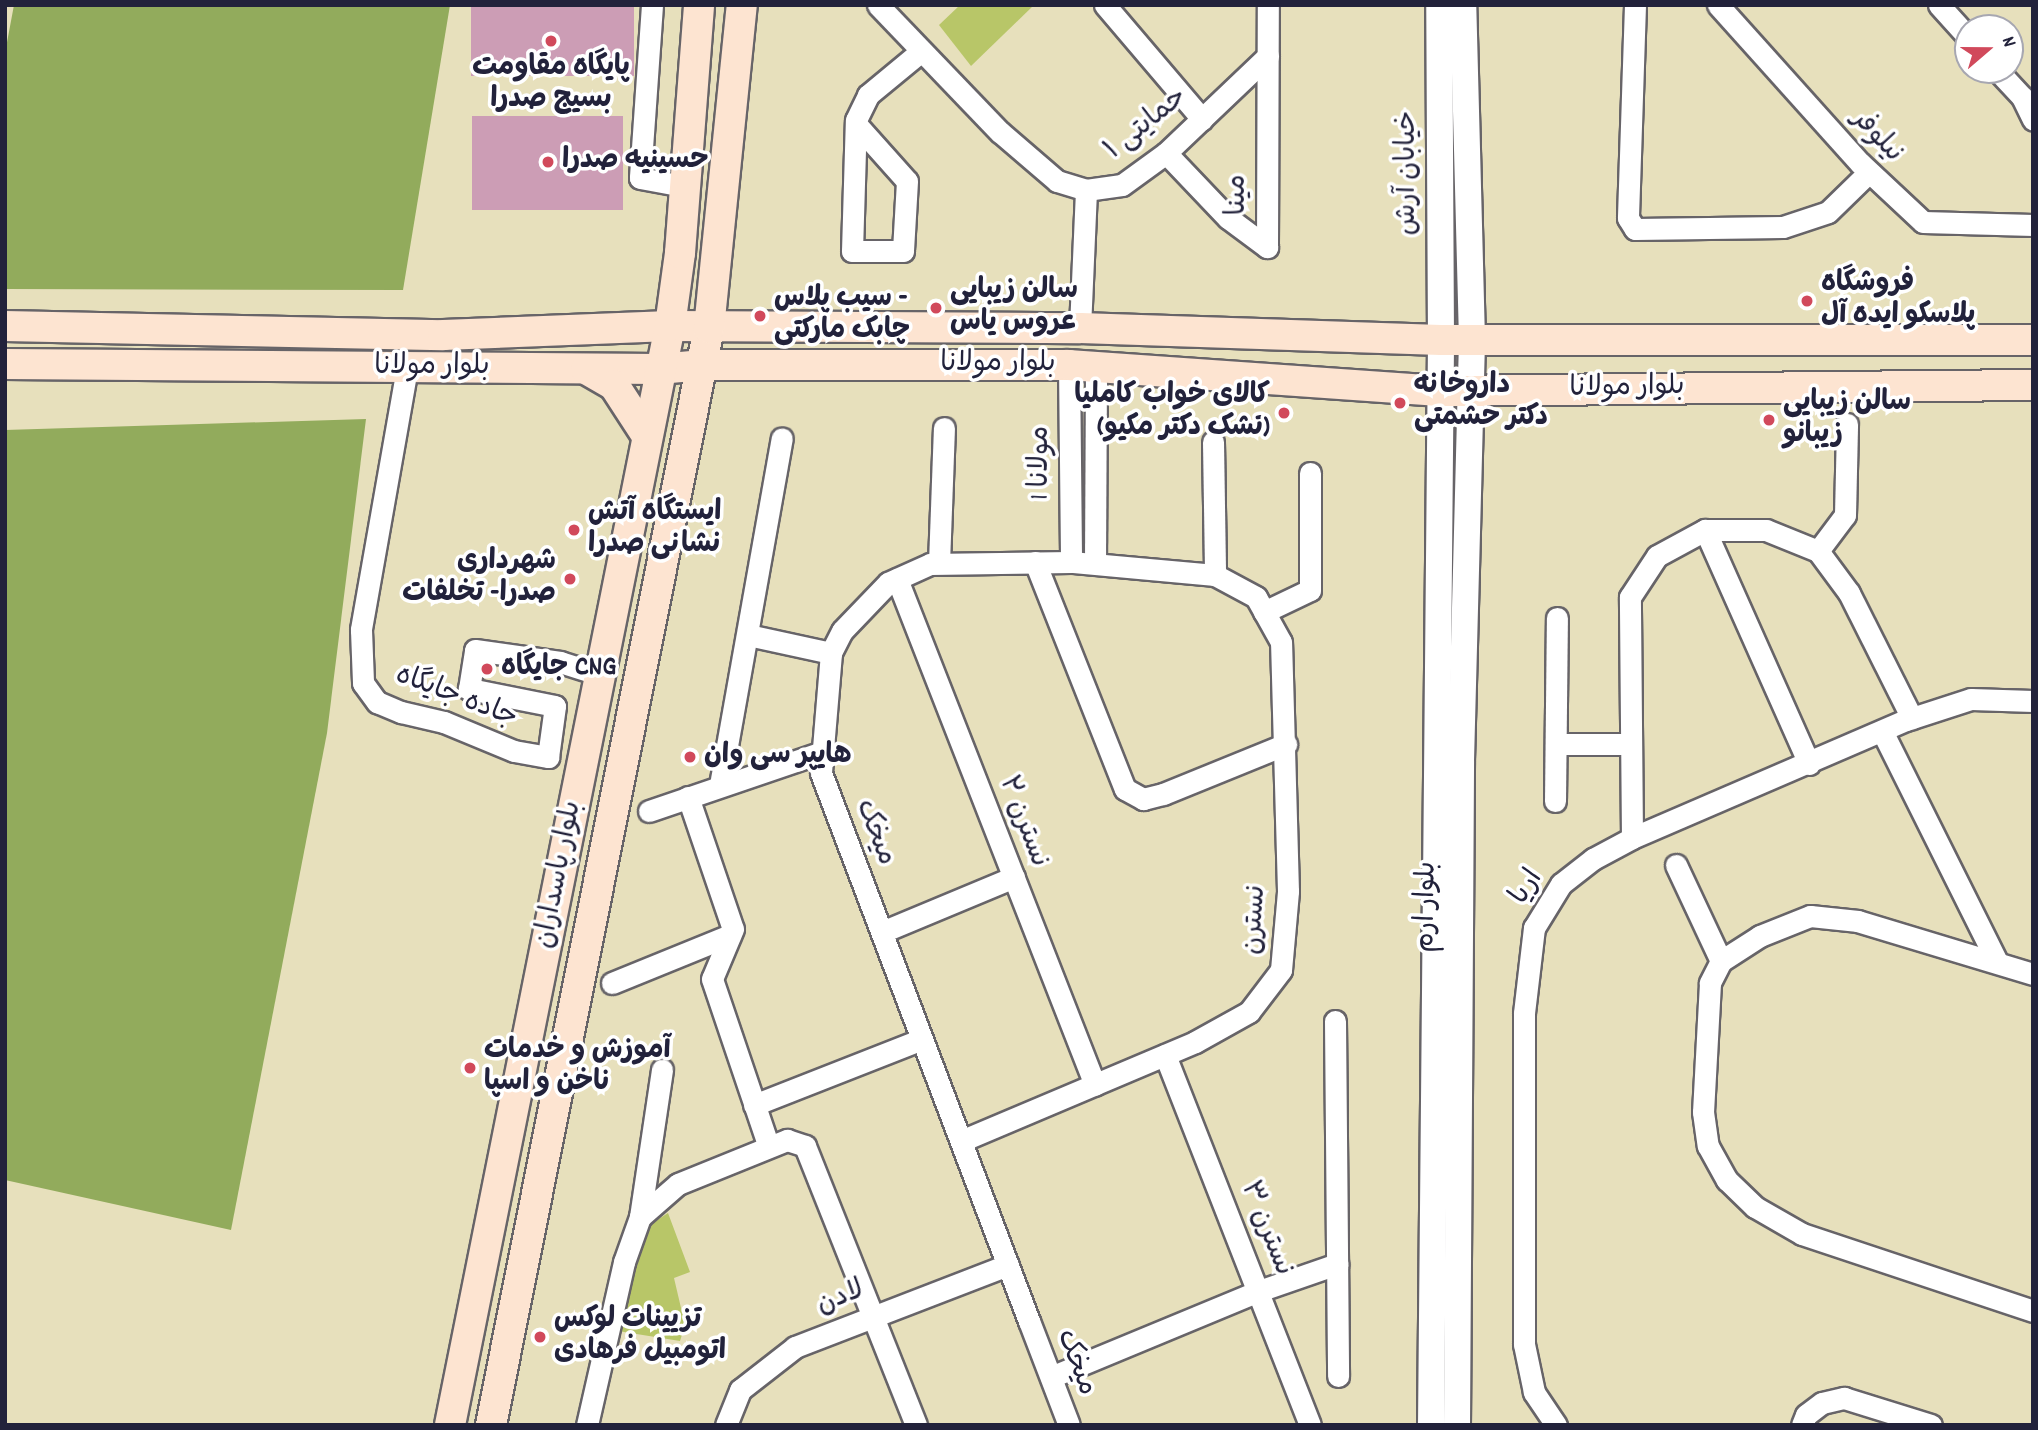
<!DOCTYPE html>
<html>
<head>
<meta charset="utf-8">
<style>
	body { margin:0 }
	#map { position:relative; width:2038px; height:1430px; overflow:hidden; background:#e7e0bc; font-family:Dekko,"Playpen Sans Arabic",sans-serif }
	div>[style] { position:absolute }
	.green>* { inset:0; background:#b8c668 }
	.forest>* { inset:0; background:#92ab5c }
	.building>* { inset:0; background:#cc9db5; transform-origin:0 0 }
	.roads { filter:drop-shadow(2px 0 #676468) drop-shadow(-2px 0 #676468) drop-shadow(0 2px #676468) drop-shadow(0 -2px #676468) }
	.minor>* { height:21px; margin:-10.5px; padding:0 10.5px; transform-origin:10.5px; border-radius:10.5px; background:#fff }
	.tertiary>* { height:26px; margin:-13px; padding:0 13px; transform-origin:13px; border-radius:13px; background:#fff }
	.secondary>* { height:30px; margin:-15px; padding:0 15px; transform-origin:15px; border-radius:15px; background:#fde4d1 }
	.dots>* { width:19px; height:19px; translate:-50% -50%; box-sizing:border-box; border:4px solid #fff; border-radius:50% }
	span { translate:-50% -50%; white-space:nowrap; text-align:center; line-height:1.15; -webkit-text-stroke:7px #fff; paint-order:stroke }
	.poi-label { font-size:28px; color:#22223b; font-weight:700 }
	.left { translate:0 -50%; text-align:left }
	.right { translate:-100% -50%; text-align:right }
	.street-label { font-size:28px; color:#22223b }
	.frame { position:absolute; inset:0; border:7px solid #22223b; pointer-events:none }
	.north { position:absolute; left:1954px; top:14px; width:70px; height:70px; box-sizing:border-box; background:#fff; border:2px solid #a7a7b1; border-radius:50%; rotate:70deg; font-size:19px; font-weight:700; line-height:28px; text-align:center; color:#22223b }
	.north::after { content:''; display:block; margin:auto; width:24px; height:32px; background:#d1495b; clip-path:polygon(50% 0,100% 100%,50% 72%,0 100%) }
</style>
</head>
<body>
<div id="map">
	<div class="green">
		<div style="clip-path:polygon(960px 5px,1034px 5px,971px 66px,939px 25px)"></div>
		<div style="clip-path:polygon(668px 1213px,690px 1272px,674px 1278px,685px 1325px,680px 1341px,618px 1331px,645px 1228px)"></div>
	</div>
	<div class="forest">
		<div style="clip-path:polygon(14px 5px,450px 5px,403px 290px,5px 289px,5px 53px)"></div>
		<div style="clip-path:polygon(366px 419px,327px 733px,231px 1230px,5px 1180px,5px 430px)"></div>
	</div>
	<div class="building">
		<div style="left:471px;top:5px;width:163px;height:71px"></div>
		<div style="left:472px;top:116px;width:151px;height:94px"></div>
	</div>
	<div class="roads">
		<div class="minor">
			<div style="left:652px;top:5px;width:173px;rotate:94deg"></div>
			<div style="left:640px;top:178px;width:44px;rotate:10.5deg"></div>
			<div style="left:878px;top:5px;width:176px;rotate:46.2deg"></div>
			<div style="left:1000px;top:132px;width:75px;rotate:40.7deg"></div>
			<div style="left:1057px;top:181px;width:30px;rotate:17deg"></div>
			<div style="left:1086px;top:190px;width:36px;rotate:-8deg"></div>
			<div style="left:1122px;top:185px;width:54px;rotate:-36deg"></div>
			<div style="left:1166px;top:153px;width:141px;rotate:-43.6deg"></div>
			<div style="left:1105px;top:5px;width:150px;rotate:49.6deg"></div>
			<div style="left:1635px;top:5px;width:213px;rotate:91.9deg"></div>
			<div style="left:1628px;top:218px;width:13px;rotate:58deg"></div>
			<div style="left:1635px;top:229px;width:148px;rotate:-0.8deg"></div>
			<div style="left:1783px;top:227px;width:47px;rotate:-18.4deg"></div>
			<div style="left:1828px;top:212px;width:57px;rotate:-44.3deg"></div>
			<div style="left:1718px;top:5px;width:212px;rotate:48.1deg"></div>
			<div style="left:1860px;top:163px;width:86px;rotate:43.1deg"></div>
			<div style="left:1923px;top:222px;width:110px;rotate:1.6deg"></div>
			<div style="left:1939px;top:5px;width:43px;rotate:47.8deg"></div>
			<div style="left:1997px;top:70px;width:37px;rotate:47deg"></div>
			<div style="left:2022px;top:97px;width:25px;rotate:64deg"></div>
			<div style="left:856px;top:124px;width:76px;rotate:48.2deg"></div>
			<div style="left:907px;top:181px;width:70px;rotate:93.3deg"></div>
			<div style="left:903px;top:251px;width:51px;rotate:180deg"></div>
			<div style="left:852px;top:251px;width:131px;rotate:-88.3deg"></div>
			<div style="left:856px;top:120px;width:28px;rotate:-64deg"></div>
			<div style="left:868px;top:95px;width:67px;rotate:-39.6deg"></div>
			<div style="left:1166px;top:153px;width:90px;rotate:46.4deg"></div>
			<div style="left:1228px;top:218px;width:49px;rotate:36.6deg"></div>
			<div style="left:1267px;top:247px;width:242px;rotate:-89.8deg"></div>
			<div style="left:1080px;top:328px;width:138px;rotate:-87.5deg"></div>
			<div style="left:1069px;top:365px;width:197px;rotate:89.4deg"></div>
			<div style="left:407px;top:368px;width:266px;rotate:100deg"></div>
			<div style="left:361px;top:630px;width:53px;rotate:87.8deg"></div>
			<div style="left:363px;top:683px;width:24px;rotate:54deg"></div>
			<div style="left:377px;top:702px;width:26px;rotate:23deg"></div>
			<div style="left:401px;top:712px;width:44px;rotate:13.1deg"></div>
			<div style="left:444px;top:722px;width:76px;rotate:22.5deg"></div>
			<div style="left:514px;top:751px;width:35px;rotate:10deg"></div>
			<div style="left:548px;top:757px;width:51px;rotate:-82.2deg"></div>
			<div style="left:555px;top:706px;width:88px;rotate:-168.8deg"></div>
			<div style="left:469px;top:689px;width:39px;rotate:-81deg"></div>
			<div style="left:475px;top:650px;width:86px;rotate:8deg"></div>
			<div style="left:560px;top:662px;width:43px;rotate:17.6deg"></div>
			<div style="left:1213px;top:442px;width:133px;rotate:89.1deg"></div>
			<div style="left:1705px;top:530px;width:256px;rotate:66deg"></div>
			<div style="left:1818px;top:551px;width:45px;rotate:-53.1deg"></div>
			<div style="left:1845px;top:515px;width:91px;rotate:-88.7deg"></div>
			<div style="left:1035px;top:562px;width:244px;rotate:68.4deg"></div>
			<div style="left:1125px;top:789px;width:21px;rotate:29deg"></div>
			<div style="left:1143px;top:799px;width:21px;rotate:-14deg"></div>
			<div style="left:1163px;top:794px;width:133px;rotate:-22.1deg"></div>
			<div style="left:939px;top:563px;width:135px;rotate:-87.9deg"></div>
			<div style="left:1095px;top:563px;width:194px;rotate:-89.7deg"></div>
			<div style="left:897px;top:579px;width:543px;rotate:68.63deg"></div>
			<div style="left:1264px;top:612px;width:51px;rotate:-25.6deg"></div>
			<div style="left:1310px;top:590px;width:117px;rotate:-90deg"></div>
			<div style="left:748px;top:635px;width:85px;rotate:12.2deg"></div>
			<div style="left:1882px;top:731px;width:258px;rotate:63.5deg"></div>
			<div style="left:1556px;top:744px;width:74px"></div>
			<div style="left:720px;top:785px;width:352px;rotate:-79.9deg"></div>
			<div style="left:688px;top:797px;width:139px;rotate:71.2deg"></div>
			<div style="left:733px;top:929px;width:54px;rotate:112.8deg"></div>
			<div style="left:712px;top:979px;width:177px;rotate:71.3deg"></div>
			<div style="left:1555px;top:801px;width:183px;rotate:-89.4deg"></div>
			<div style="left:649px;top:811px;width:183px;rotate:-18.8deg"></div>
			<div style="left:1632px;top:838px;width:241px;rotate:-90.5deg"></div>
			<div style="left:1630px;top:597px;width:49px;rotate:-56.6deg"></div>
			<div style="left:1657px;top:556px;width:55px;rotate:-28.4deg"></div>
			<div style="left:1705px;top:530px;width:61px"></div>
			<div style="left:1766px;top:530px;width:56px;rotate:22deg"></div>
			<div style="left:1818px;top:551px;width:52px;rotate:53.6deg"></div>
			<div style="left:1849px;top:593px;width:140px;rotate:63.3deg"></div>
			<div style="left:1676px;top:865px;width:106px;rotate:64.9deg"></div>
			<div style="left:882px;top:932px;width:143px;rotate:-22.6deg"></div>
			<div style="left:2033px;top:974px;width:183px;rotate:-163.2deg"></div>
			<div style="left:1858px;top:921px;width:48px;rotate:-174.1deg"></div>
			<div style="left:1810px;top:916px;width:54px;rotate:158.2deg"></div>
			<div style="left:1760px;top:936px;width:46px;rotate:147.3deg"></div>
			<div style="left:1721px;top:961px;width:25px;rotate:117deg"></div>
			<div style="left:1710px;top:983px;width:129px;rotate:93.1deg"></div>
			<div style="left:1703px;top:1112px;width:34px;rotate:82deg"></div>
			<div style="left:1708px;top:1146px;width:39px;rotate:61deg"></div>
			<div style="left:1727px;top:1180px;width:39px;rotate:44deg"></div>
			<div style="left:1755px;top:1207px;width:54px;rotate:29.9deg"></div>
			<div style="left:1802px;top:1234px;width:243px;rotate:18.4deg"></div>
			<div style="left:612px;top:983px;width:127px;rotate:-22.1deg"></div>
			<div style="left:1335px;top:1021px;width:355px;rotate:89.5deg"></div>
			<div style="left:1165px;top:1055px;width:397px;rotate:68.6deg"></div>
			<div style="left:754px;top:1105px;width:180px;rotate:-21.4deg"></div>
			<div style="left:961px;top:1141px;width:254px;rotate:-22.9deg"></div>
			<div style="left:1195px;top:1042px;width:62px;rotate:-29.1deg"></div>
			<div style="left:1249px;top:1012px;width:53px;rotate:-52.7deg"></div>
			<div style="left:1281px;top:970px;width:79px;rotate:-84.9deg"></div>
			<div style="left:1288px;top:891px;width:249px;rotate:-91.6deg"></div>
			<div style="left:1281px;top:642px;width:51px;rotate:-119.1deg"></div>
			<div style="left:1256px;top:597px;width:47px;rotate:-151.8deg"></div>
			<div style="left:1215px;top:575px;width:145px;rotate:-174.8deg"></div>
			<div style="left:1071px;top:562px;width:141px;rotate:179.2deg"></div>
			<div style="left:930px;top:564px;width:46px;rotate:155.7deg"></div>
			<div style="left:888px;top:583px;width:66px;rotate:133.8deg"></div>
			<div style="left:842px;top:631px;width:25px;rotate:117deg"></div>
			<div style="left:831px;top:653px;width:120px;rotate:94.8deg"></div>
			<div style="left:821px;top:773px;width:586px;rotate:69.22deg"></div>
			<div style="left:1029px;top:1321px;width:111px;rotate:69deg"></div>
			<div style="left:640px;top:1217px;width:149px;rotate:-81.5deg"></div>
			<div style="left:1051px;top:1377px;width:225px;rotate:-22.5deg"></div>
			<div style="left:1259px;top:1291px;width:83px;rotate:-19.1deg"></div>
			<div style="left:587px;top:1425px;width:167px;rotate:-77.2deg"></div>
			<div style="left:624px;top:1262px;width:48px;rotate:-70.4deg"></div>
			<div style="left:640px;top:1217px;width:50px;rotate:-41deg"></div>
			<div style="left:678px;top:1184px;width:118px;rotate:-22deg"></div>
			<div style="left:787px;top:1140px;width:19px;rotate:18deg"></div>
			<div style="left:805px;top:1146px;width:300px;rotate:68.3deg"></div>
			<div style="left:726px;top:1425px;width:38px;rotate:-68deg"></div>
			<div style="left:740px;top:1390px;width:70px;rotate:-38deg"></div>
			<div style="left:795px;top:1347px;width:228px;rotate:-21.1deg"></div>
			<div style="left:1556px;top:1425px;width:40px;rotate:-124deg"></div>
			<div style="left:1534px;top:1392px;width:49px;rotate:-101.8deg"></div>
			<div style="left:1524px;top:1344px;width:331px;rotate:-90deg"></div>
			<div style="left:1524px;top:1013px;width:86px;rotate:-83.3deg"></div>
			<div style="left:1534px;top:928px;width:52px;rotate:-58.5deg"></div>
			<div style="left:1561px;top:884px;width:41px;rotate:-38deg"></div>
			<div style="left:1593px;top:859px;width:44px;rotate:-28.3deg"></div>
			<div style="left:1632px;top:838px;width:298px;rotate:-23.3deg"></div>
			<div style="left:1906px;top:720px;width:68px;rotate:-17.9deg"></div>
			<div style="left:1971px;top:699px;width:62px;rotate:1.8deg"></div>
			<div style="left:1802px;top:1425px;width:11px;rotate:-68deg"></div>
			<div style="left:1806px;top:1415px;width:20px;rotate:-37deg"></div>
			<div style="left:1822px;top:1403px;width:23px;rotate:-13deg"></div>
			<div style="left:1844px;top:1398px;width:91px;rotate:17.2deg"></div>
		</div>
		<div class="tertiary">
			<div style="left:1431px;top:1425px;width:1085px;rotate:-89.47deg"></div>
			<div style="left:1441px;top:340px;width:335px;rotate:-90.3deg"></div>
			<div style="left:1457px;top:1425px;width:664px;rotate:-89.65deg"></div>
			<div style="left:1461px;top:761px;width:421px;rotate:-88.5deg"></div>
			<div style="left:1472px;top:340px;width:335px;rotate:-91.5deg"></div>
		</div>
		<div class="secondary">
			<div style="left:5px;top:326px;width:438px;rotate:1.2deg"></div>
			<div style="left:443px;top:335px;width:227px;rotate:-2.3deg"></div>
			<div style="left:670px;top:326px;width:410px;rotate:0.3deg"></div>
			<div style="left:1080px;top:328px;width:361px;rotate:1.9deg"></div>
			<div style="left:1441px;top:340px;width:592px"></div>
			<div style="left:5px;top:364px;width:654px;rotate:0.44deg"></div>
			<div style="left:659px;top:369px;width:44px;rotate:-5.2deg"></div>
			<div style="left:703px;top:365px;width:366px"></div>
			<div style="left:1069px;top:365px;width:371px;rotate:4deg"></div>
			<div style="left:1439px;top:391px;width:594px;rotate:-0.58deg"></div>
			<div style="left:586px;top:369px;width:32px;rotate:30deg"></div>
			<div style="left:614px;top:385px;width:61px;rotate:57.1deg"></div>
			<div style="left:450px;top:1425px;width:1121px;rotate:-78.68deg"></div>
			<div style="left:670px;top:326px;width:74px;rotate:-82.2deg"></div>
			<div style="left:680px;top:253px;width:249px;rotate:-85.6deg"></div>
			<div style="left:491px;top:1425px;width:1118px;rotate:-78.76deg"></div>
			<div style="left:709px;top:328px;width:325px;rotate:-84.2deg"></div>
		</div>
	</div>
	<div class="dots">
		<div style="left:551px;top:41px;background:#d1495b"></div>
		<div style="left:548px;top:162px;background:#d1495b"></div>
		<div style="left:1807px;top:301px;background:#d1495b"></div>
		<div style="left:936px;top:308px;background:#d1495b"></div>
		<div style="left:760px;top:316px;background:#d1495b"></div>
		<div style="left:1400px;top:403px;background:#d1495b"></div>
		<div style="left:1284px;top:413px;background:#d1495b"></div>
		<div style="left:1769px;top:420px;background:#d1495b"></div>
		<div style="left:574px;top:530px;background:#d1495b"></div>
		<div style="left:570px;top:579px;background:#d1495b"></div>
		<div style="left:487px;top:669px;background:#d1495b"></div>
		<div style="left:690px;top:757px;background:#d1495b"></div>
		<div style="left:470px;top:1068px;background:#d1495b"></div>
		<div style="left:540px;top:1337px;background:#d1495b"></div>
	</div>
	<div class="poi-label">
		<span style="left:551px;top:85px">پایگاه مقاومت<br>بسیج صدرا</span>
		<span class="left" style="left:562px;top:162px">حسینیه صدرا</span>
		<span class="left" style="left:1821px;top:301px">فروشگاه<br>پلاسکو ایده آل</span>
		<span class="left" style="left:950px;top:308px">سالن زیبایی<br>عروس یاس</span>
		<span class="left" style="left:774px;top:316px">سیب پلاس -<br>چابک مارکتی</span>
		<span class="left" style="left:1414px;top:403px">داروخانه<br>دکتر حشمتی</span>
		<span class="right" style="left:1270px;top:413px">کالای خواب کاملیا<br>(تشک دکتر مکیو)</span>
		<span class="left" style="left:1783px;top:420px">سالن‌ زیبایی<br>زیبانو</span>
		<span class="left" style="left:588px;top:530px">ایستگاه آتش<br>نشانی صدرا</span>
		<span class="right" style="left:556px;top:579px">شهرداری<br>صدرا- تخلفات</span>
		<span class="left" style="left:501px;top:669px">جایگاه CNG</span>
		<span class="left" style="left:704px;top:757px">هایپر سی وان</span>
		<span class="left" style="left:484px;top:1068px">آموزش و خدمات<br>ناخن و اسپا</span>
		<span class="left" style="left:554px;top:1337px">تزیینات لوکس<br>اتومبیل فرهادی</span>
	</div>
	<div class="street-label">
		<span style="left:1147px;top:125px;rotate:-39deg">حمایتی ۱</span>
		<span style="left:1876px;top:137px;rotate:47deg">نیلوفر</span>
		<span style="left:1409px;top:173px;rotate:-90deg">خیابان آرش</span>
		<span style="left:1239px;top:195px;rotate:-90deg">مینا</span>
		<span style="left:998px;top:365px">بلوار مولانا</span>
		<span style="left:432px;top:368px">بلوار مولانا</span>
		<span style="left:1627px;top:389px;rotate:-1deg">بلوار مولانا</span>
		<span style="left:1042px;top:463px;rotate:-90deg">مولانا 1</span>
		<span style="left:456px;top:698px;rotate:21deg">جاده جایگاه</span>
		<span style="left:1022px;top:822px;rotate:69deg">نسترن ۲</span>
		<span style="left:874px;top:833px;rotate:69deg">میخک</span>
		<span style="left:560px;top:875px;rotate:-79deg">بلوار پاسداران</span>
		<span style="left:1528px;top:888px;rotate:-56deg">اریا</span>
		<span style="left:1428px;top:907px;rotate:-89deg">بلوار ارم</span>
		<span style="left:1256px;top:920px;rotate:-86deg">نسترن</span>
		<span style="left:1265px;top:1229px;rotate:68deg">نسترن ۳</span>
		<span style="left:841px;top:1299px;rotate:-21deg">لادن</span>
		<span style="left:1075px;top:1363px;rotate:69deg">میخک</span>
	</div>
	<div class="frame"></div>
	<div class="north">N</div>
</div>
</body>
</html>
